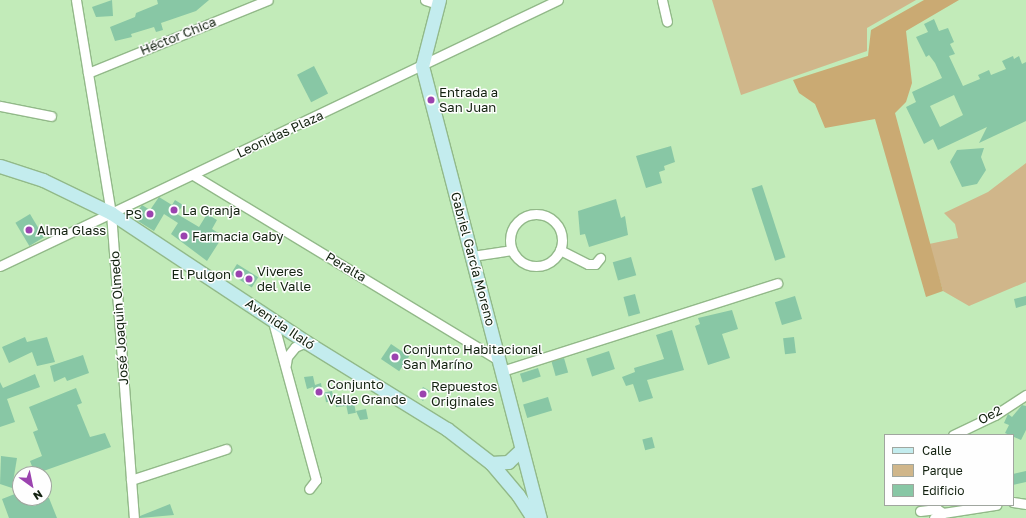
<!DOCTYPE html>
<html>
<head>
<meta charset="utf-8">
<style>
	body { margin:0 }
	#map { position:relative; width:1026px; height:518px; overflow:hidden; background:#c2ebb9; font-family:"Golos Text",sans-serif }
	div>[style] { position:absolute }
	.green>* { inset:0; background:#d0b68a }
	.forest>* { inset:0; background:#caaa73 }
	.building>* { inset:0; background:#88c7a5; transform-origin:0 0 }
	.roads { filter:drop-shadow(1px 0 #92b989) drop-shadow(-1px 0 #92b989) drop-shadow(0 1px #92b989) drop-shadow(0 -1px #92b989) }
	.street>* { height:9px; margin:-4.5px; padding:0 4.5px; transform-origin:4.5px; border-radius:4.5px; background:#fff }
	.street>.ring { margin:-4.5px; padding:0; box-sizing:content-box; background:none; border:9px solid #fff; border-radius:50% }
	.secondary>* { height:13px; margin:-6.5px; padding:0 6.5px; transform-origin:6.5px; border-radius:6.5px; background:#c3ecee }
	.dots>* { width:11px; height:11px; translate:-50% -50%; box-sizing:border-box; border:2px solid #fefefe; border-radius:50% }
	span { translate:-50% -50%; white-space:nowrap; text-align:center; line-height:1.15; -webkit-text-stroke:3px #fefefe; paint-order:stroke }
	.street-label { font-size:13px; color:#132210 }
	.poi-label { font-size:13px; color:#132210 }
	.left { translate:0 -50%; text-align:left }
	.right { translate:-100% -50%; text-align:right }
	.legend { position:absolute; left:884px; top:434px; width:130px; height:72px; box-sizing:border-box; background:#fefefe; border:1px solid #a0a69f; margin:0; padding:5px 7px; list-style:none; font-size:12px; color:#132210 }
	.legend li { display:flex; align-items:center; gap:8px; height:20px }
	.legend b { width:20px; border:1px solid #a0a69f }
	.north { position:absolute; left:12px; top:466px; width:40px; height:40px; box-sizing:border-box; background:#fefefe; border:1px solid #a0a69f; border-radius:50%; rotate:147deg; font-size:11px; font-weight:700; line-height:16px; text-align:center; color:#132210 }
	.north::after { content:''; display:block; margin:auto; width:14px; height:18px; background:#9b43af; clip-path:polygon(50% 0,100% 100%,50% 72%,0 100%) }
</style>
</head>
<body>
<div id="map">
	<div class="green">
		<div style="clip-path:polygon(712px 0,916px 0,867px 28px,867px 51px,741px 95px)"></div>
		<div style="clip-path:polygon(1026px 163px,1026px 282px,969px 306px,943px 291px,929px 244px,958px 238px,955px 224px,944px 213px,988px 192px)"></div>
	</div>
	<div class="forest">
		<div style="clip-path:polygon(924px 0,959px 0,906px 31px,912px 83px,906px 102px,895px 113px,943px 291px,926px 297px,875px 119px,825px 128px,815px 104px,799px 93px,793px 80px,868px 56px,871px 30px)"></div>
	</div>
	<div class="building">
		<div style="clip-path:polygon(112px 0,113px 16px,96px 17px,92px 7px)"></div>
		<div style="clip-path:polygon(157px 0,209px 0,196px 11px,161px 23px,163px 30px,156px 32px,154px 27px,131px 34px,132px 37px,115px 41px,110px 27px,135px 17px,136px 13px,158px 4px)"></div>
		<div style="clip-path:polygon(evenodd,934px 19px,939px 31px,948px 28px,954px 42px,950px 44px,955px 54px,949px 56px,963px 86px,980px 79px,978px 75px,989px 70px,991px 75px,1006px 69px,1002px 61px,1013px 56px,1014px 59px,1019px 56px,1022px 64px,1026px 62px,1026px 121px,979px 143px,987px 127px,938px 150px,933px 139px,924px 144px,906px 107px,916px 102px,912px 92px,942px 78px,935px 63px,929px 55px,926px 57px,916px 37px,928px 32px,924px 24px,934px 19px,954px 95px,963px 115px,940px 127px,930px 106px,954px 95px)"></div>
		<div style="left:314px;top:66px;width:31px;height:19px;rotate:63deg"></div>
		<div style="clip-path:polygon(671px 146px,675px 162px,664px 166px,665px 170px,659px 172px,662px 183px,646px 188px,636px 156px)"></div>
		<div style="clip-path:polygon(984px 148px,981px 157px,986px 170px,977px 184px,962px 187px,950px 162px,957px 150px)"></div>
		<div style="left:762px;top:185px;width:76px;height:11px;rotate:72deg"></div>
		<div style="clip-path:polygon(159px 197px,172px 205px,175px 200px,183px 205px,177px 214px,199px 227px,207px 214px,217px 220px,212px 229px,223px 236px,207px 261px,171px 234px,178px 223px,164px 214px,154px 231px,133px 218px,142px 205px,150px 210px)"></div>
		<div style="clip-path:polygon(616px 199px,621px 218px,625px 216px,628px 235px,589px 247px,585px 234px,580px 235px,578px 211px)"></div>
		<div style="left:30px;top:214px;width:27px;height:17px;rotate:59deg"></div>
		<div style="left:631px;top:257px;width:19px;height:19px;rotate:74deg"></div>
		<div style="left:237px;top:264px;width:25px;height:12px;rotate:32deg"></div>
		<div style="left:635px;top:294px;width:20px;height:12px;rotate:75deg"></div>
		<div style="left:795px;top:296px;width:24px;height:21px;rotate:73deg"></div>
		<div style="clip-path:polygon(1026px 296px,1026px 305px,1016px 308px,1014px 299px)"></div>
		<div style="clip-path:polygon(732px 310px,738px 329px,722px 334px,730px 358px,708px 365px,695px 326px,700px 324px,698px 318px)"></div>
		<div style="clip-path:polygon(672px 330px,684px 370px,647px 380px,653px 398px,639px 402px,633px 384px,626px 386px,622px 377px,635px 372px,634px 368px,664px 359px,656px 335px)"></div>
		<div style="clip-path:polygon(25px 337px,27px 342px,47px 337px,55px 362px,37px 366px,32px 352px,9px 363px,2px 347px)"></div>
		<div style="left:794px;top:337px;width:16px;height:11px;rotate:83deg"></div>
		<div style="left:391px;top:344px;width:22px;height:18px;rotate:34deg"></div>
		<div style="left:609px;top:351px;width:19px;height:24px;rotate:72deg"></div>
		<div style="clip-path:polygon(83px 355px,89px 373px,67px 381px,65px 377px,54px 382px,50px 366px)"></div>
		<div style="left:564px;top:358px;width:15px;height:13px;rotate:74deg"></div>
		<div style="left:538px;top:368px;width:9px;height:19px;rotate:72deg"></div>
		<div style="clip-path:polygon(35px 374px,40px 387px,7px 399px,15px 422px,0 427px,0 382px,3px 388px)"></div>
		<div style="clip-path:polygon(313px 376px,315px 385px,321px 383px,323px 395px,315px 397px,313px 387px,307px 389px,304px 377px)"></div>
		<div style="clip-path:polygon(423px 387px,430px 391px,423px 401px,417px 396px)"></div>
		<div style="clip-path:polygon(76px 388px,82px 403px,77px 405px,90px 437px,105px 433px,111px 447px,35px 474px,30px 461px,42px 456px,33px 432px,38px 430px,29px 407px)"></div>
		<div style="left:332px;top:391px;width:10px;height:8px;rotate:79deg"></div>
		<div style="left:345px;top:397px;width:9px;height:10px;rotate:84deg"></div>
		<div style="left:548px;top:397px;width:14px;height:26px;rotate:73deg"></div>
		<div style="left:354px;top:403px;width:10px;height:8px;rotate:79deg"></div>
		<div style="clip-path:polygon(1022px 405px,1026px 406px,1026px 430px,1021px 440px,1005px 433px,1009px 425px,1004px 423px,1008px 414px,1012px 417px)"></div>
		<div style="clip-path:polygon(366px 409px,368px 419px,360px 420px,356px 411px)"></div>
		<div style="left:652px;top:437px;width:11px;height:10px;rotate:75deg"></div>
		<div style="clip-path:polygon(1px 456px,17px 458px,12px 488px,0 484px)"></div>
		<div style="clip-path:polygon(1026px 471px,1026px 482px,1013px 485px,1013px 474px)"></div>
		<div style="clip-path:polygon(20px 492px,20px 498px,49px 498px,57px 518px,9px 518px,2px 499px)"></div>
		<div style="clip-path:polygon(170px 504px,174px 515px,140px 518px,140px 516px)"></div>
	</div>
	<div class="roads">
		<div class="street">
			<div style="left:76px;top:0;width:216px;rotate:80.7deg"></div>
			<div style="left:111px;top:213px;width:306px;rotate:85.7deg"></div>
			<div style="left:425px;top:0;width:14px;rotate:17deg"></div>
			<div style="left:662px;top:0;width:22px;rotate:77deg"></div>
			<div style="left:88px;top:73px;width:194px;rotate:-22.1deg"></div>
			<div style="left:0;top:106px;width:52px;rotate:11.1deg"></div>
			<div style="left:193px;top:175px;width:358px;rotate:31.2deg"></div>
			<div class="ring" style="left:510px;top:214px;width:43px;height:43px"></div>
			<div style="left:560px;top:250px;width:31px;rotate:27deg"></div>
			<div style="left:588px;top:264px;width:7px"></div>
			<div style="left:595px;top:264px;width:8px;rotate:-50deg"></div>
			<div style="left:472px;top:256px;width:40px;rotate:-8.5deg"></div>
			<div style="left:0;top:266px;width:618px;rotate:-25.49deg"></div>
			<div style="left:272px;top:318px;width:168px;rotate:74.8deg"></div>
			<div style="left:316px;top:480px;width:11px;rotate:128deg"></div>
			<div style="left:286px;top:364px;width:7px;rotate:-82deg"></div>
			<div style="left:287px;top:357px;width:13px;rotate:-51deg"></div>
			<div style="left:295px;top:347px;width:12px;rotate:-24deg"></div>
			<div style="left:502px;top:371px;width:289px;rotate:-17.7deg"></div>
			<div style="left:953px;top:435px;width:47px;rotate:-25.5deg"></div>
			<div style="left:995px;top:415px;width:37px;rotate:-33deg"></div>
			<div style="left:131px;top:480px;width:100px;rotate:-18.1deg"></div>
			<div style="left:1013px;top:502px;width:13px;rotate:9deg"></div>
			<div style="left:920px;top:511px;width:17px;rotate:-7deg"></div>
			<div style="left:937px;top:509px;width:7px;rotate:34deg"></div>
			<div style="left:934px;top:518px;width:10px;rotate:-29deg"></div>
			<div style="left:943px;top:513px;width:54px;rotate:-8.6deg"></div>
		</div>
		<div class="secondary">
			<div style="left:439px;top:0;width:68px;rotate:104.4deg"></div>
			<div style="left:422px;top:66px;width:467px;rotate:75.4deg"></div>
			<div style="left:0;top:166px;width:45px;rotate:18deg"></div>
			<div style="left:43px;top:180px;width:76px;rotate:25.9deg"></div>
			<div style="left:111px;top:213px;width:234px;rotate:33.5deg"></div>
			<div style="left:306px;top:342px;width:166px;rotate:31.7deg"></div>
			<div style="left:447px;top:429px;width:56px;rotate:37.7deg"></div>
			<div style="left:491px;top:463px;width:42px;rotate:49.8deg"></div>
			<div style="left:518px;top:495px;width:27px;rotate:57deg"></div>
			<div style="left:491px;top:463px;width:17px;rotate:-3deg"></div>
			<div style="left:508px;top:462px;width:18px;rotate:-43deg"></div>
		</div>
	</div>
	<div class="dots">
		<div style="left:431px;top:100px;background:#9b43af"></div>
		<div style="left:174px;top:210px;background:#9b43af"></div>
		<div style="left:150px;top:214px;background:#9b43af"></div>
		<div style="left:29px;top:230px;background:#9b43af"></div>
		<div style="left:184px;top:236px;background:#9b43af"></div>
		<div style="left:239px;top:274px;background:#9b43af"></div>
		<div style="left:249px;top:279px;background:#9b43af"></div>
		<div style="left:395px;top:357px;background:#9b43af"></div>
		<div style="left:319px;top:392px;background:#9b43af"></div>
		<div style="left:423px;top:394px;background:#9b43af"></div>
	</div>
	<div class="street-label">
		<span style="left:178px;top:36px;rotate:-22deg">Héctor Chica</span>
		<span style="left:280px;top:134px;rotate:-25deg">Leonidas Plaza</span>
		<span style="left:473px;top:259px;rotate:75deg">Gabriel García Moreno</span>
		<span style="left:346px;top:267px;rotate:31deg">Peralta</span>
		<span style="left:119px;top:318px;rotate:-94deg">José Joaquin Olmedo</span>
		<span style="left:280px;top:324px;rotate:34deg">Avenida Ilaló</span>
		<span style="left:990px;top:415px;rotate:-27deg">Oe2</span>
	</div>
	<div class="poi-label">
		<span class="left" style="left:439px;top:100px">Entrada a<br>San Juan</span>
		<span class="left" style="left:182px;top:210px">La Granja</span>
		<span class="right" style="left:142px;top:214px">PS</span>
		<span class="left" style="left:37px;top:230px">Alma Glass</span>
		<span class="left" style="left:192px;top:236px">Farmacia Gaby</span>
		<span class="left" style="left:257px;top:279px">Viveres<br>del Valle</span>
		<span class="right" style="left:231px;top:274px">El Pulgon</span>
		<span class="left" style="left:403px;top:357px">Conjunto Habitacional<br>San Maríno</span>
		<span class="left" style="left:327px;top:392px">Conjunto<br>Valle Grande</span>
		<span class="left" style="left:431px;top:394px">Repuestos<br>Originales</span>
	</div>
	<ul class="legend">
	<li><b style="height:5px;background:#c3ecee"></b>Calle</li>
	<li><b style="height:11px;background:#d0b68a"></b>Parque</li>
	<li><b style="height:11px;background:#88c7a5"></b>Edificio</li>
	</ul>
	<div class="north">N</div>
</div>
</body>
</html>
